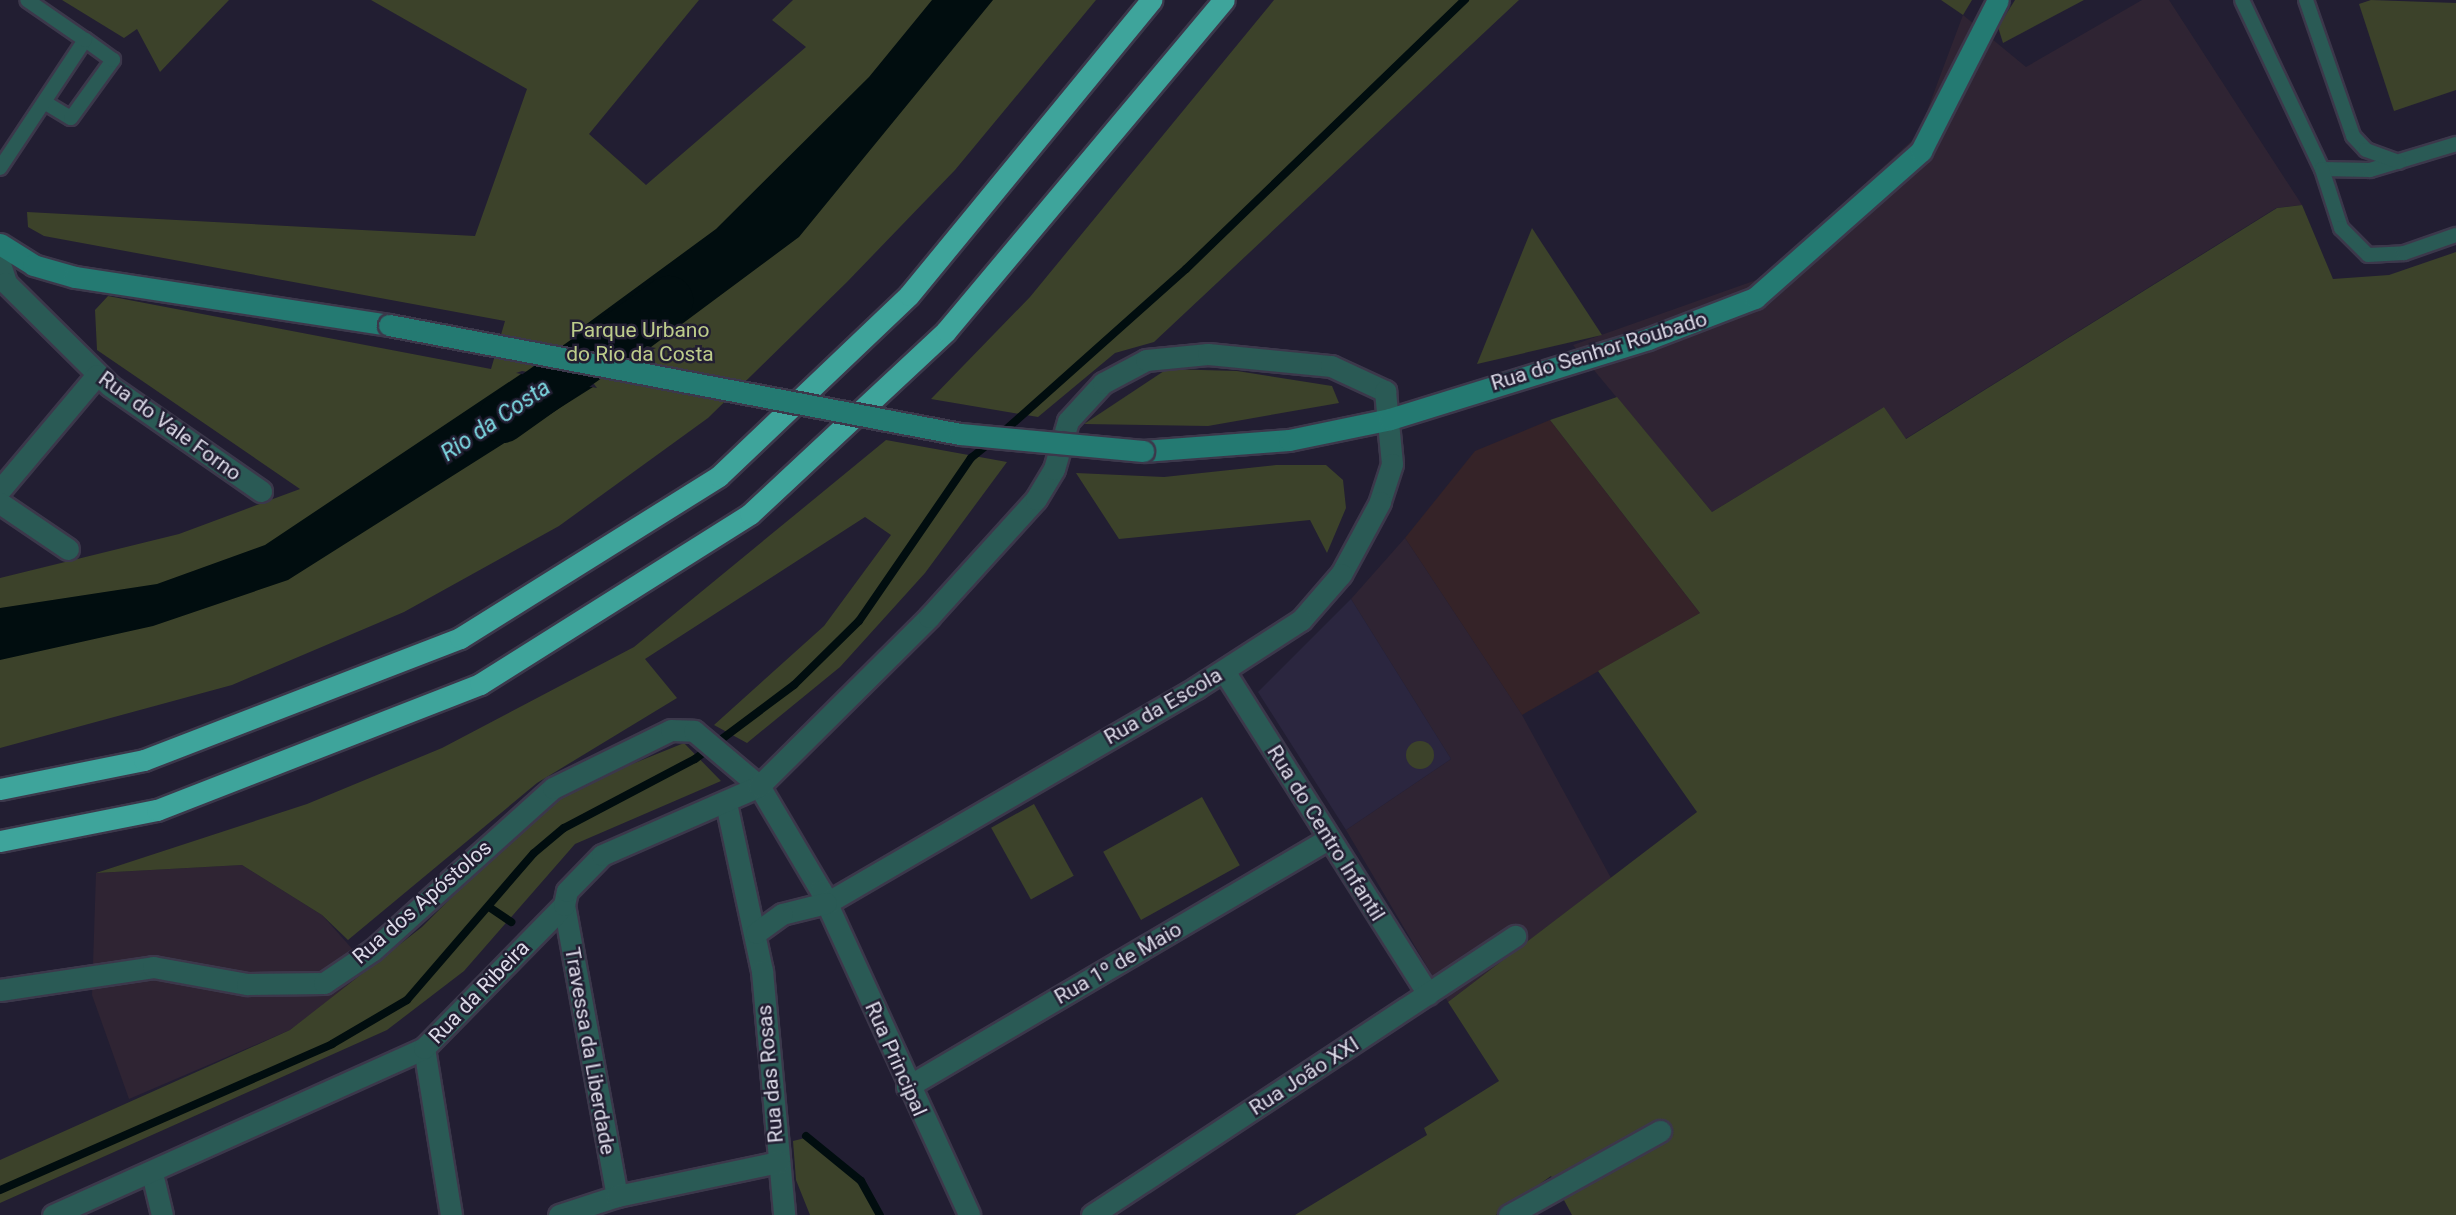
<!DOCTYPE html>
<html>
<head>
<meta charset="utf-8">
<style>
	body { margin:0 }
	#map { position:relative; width:2456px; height:1215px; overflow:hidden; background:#221e32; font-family:Roboto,sans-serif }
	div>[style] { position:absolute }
	.commercial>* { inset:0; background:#352328 }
	.industrial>* { inset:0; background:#2f2433 }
	.built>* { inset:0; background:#2b263f }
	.green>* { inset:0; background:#3c422a; transform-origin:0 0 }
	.round { border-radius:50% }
	.water>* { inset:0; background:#010d0f }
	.pier>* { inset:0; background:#221e32 }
	.stream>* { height:8px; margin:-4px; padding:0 4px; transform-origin:4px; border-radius:4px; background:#010d0f }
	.river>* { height:49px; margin:-24.5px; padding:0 24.5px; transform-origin:24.5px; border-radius:24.5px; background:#010d0f }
	.roads { filter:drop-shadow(2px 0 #3c384b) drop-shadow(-2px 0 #3c384b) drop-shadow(0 2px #3c384b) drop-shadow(0 -2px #3c384b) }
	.lane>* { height:14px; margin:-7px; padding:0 7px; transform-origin:7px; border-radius:7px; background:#2a5a55 }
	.street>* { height:21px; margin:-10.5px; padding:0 10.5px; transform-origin:10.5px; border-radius:10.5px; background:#2a5a55 }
	.secondary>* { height:21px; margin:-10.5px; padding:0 10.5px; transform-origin:10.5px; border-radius:10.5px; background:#247a72 }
	.highway>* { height:21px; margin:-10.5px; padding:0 10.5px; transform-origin:10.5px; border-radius:10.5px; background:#3ea49b }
	.bridges { filter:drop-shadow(2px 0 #3c384b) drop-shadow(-2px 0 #3c384b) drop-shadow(0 2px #3c384b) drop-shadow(0 -2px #3c384b) }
	.secondary-bridge>* { height:21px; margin:-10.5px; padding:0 10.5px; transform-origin:10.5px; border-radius:10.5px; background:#247a72 }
	span { translate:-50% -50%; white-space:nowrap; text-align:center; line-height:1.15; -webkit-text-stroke:5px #221e32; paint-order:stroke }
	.park-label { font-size:21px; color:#bdcc8b }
	.street-label { font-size:21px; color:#dcdae8 }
	.water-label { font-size:23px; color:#7dd9e2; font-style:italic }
</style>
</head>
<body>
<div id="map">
	<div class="commercial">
		<div style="clip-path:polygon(1550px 420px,1700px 613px,1522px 715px,1405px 538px,1475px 451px)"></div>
	</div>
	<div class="industrial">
		<div style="clip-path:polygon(2142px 0,2169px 0,2302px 205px,2276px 208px,1905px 439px,1884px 407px,1712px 512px,1573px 345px,1762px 278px,1918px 135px,1963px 15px,2026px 67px)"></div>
		<div style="clip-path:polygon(1405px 538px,1522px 715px,1611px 878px,1448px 1002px,1346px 830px,1451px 759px,1351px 599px)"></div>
		<div style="clip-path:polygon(242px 865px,322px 915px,371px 970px,290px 1030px,129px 1099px,92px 995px,96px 873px)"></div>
	</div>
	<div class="built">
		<div style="clip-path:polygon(1351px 599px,1451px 759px,1346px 830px,1258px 692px)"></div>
	</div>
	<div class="green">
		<div style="clip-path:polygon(62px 0,229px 0,160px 72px,137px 29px,124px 38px)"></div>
		<div style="clip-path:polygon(371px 0,699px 0,589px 134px,646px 185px,806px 47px,772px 20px,793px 0,1096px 0,955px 170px,847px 282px,708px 418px,559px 526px,404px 612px,232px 685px,0 748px,0 578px,179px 534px,300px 489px,97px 350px,95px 310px,108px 296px,491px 369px,505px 321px,44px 236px,28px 227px,27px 212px,475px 236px,527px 89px)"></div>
		<div style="clip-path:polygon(1274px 0,1519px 0,1154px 342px,1115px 353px,1038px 417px,931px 399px,1030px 297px)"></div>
		<div style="clip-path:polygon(1941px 0,1972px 0,1963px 15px)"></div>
		<div style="clip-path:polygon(2015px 0,2084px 0,2003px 43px,1998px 27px)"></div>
		<div style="clip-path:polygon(2371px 0,2456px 3px,2456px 90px,2394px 111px,2359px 4px)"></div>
		<div style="clip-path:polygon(2302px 205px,2333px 279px,2389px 275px,2456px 252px,2456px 1215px,1572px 1215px,1551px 1176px,1496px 1215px,1295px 1215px,1427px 1135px,1424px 1128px,1499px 1081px,1448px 1002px,1697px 812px,1598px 671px,1700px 613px,1550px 420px,1617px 397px,1712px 512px,1884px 407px,1906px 439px,2277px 208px)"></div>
		<div style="clip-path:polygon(1532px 228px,1602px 335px,1477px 364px)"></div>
		<div style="clip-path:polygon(1167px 369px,1237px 371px,1332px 386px,1339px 403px,1208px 426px,1084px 424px)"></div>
		<div style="clip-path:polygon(886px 440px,1007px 462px,925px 573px,840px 667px,747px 743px,714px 725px,824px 626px,891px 535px,865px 517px,645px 659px,677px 698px,537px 783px,348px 940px,322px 915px,242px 865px,96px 873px,307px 804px,442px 748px,634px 647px)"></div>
		<div style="clip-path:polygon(1276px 465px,1326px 465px,1343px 480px,1346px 508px,1327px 553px,1310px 520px,1119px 539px,1076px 473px,1164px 477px)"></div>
		<div class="round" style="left:1406px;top:741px;width:28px;height:28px"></div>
		<div style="clip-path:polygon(684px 743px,721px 781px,575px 844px,464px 971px,387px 1030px,0 1203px,0 1160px,290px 1030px,422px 927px,553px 796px)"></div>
		<div style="left:1202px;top:797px;width:78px;height:113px;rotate:61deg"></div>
		<div style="left:1034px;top:804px;width:82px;height:49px;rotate:61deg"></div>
		<div style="clip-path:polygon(809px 1137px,861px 1181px,880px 1215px,810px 1215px,796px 1180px,793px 1141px)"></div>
	</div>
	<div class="water">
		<div style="clip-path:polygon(932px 0,993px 0,799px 237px,651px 347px,573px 334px,716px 229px,869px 77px)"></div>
		<div style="clip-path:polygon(521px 374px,593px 387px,288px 580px,153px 626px,0 660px,0 608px,157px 584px,265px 545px)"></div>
	</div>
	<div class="pier">
		<div style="clip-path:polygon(569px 333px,656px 348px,650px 351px)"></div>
		<div style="clip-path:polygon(522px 371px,594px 384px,597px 388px,516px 373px)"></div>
	</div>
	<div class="stream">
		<div style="left:1002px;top:433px;width:246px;rotate:-41.7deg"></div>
		<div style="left:1186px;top:269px;width:388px;rotate:-44deg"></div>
		<div style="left:489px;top:907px;width:27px;rotate:34deg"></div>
		<div style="left:806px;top:1136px;width:71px;rotate:39.3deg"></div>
		<div style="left:861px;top:1181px;width:39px;rotate:61deg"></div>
		<div style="left:0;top:1190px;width:363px;rotate:-23.7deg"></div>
		<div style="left:332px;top:1044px;width:87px;rotate:-30.4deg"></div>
		<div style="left:407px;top:1000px;width:194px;rotate:-49.2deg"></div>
		<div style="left:534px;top:853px;width:39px;rotate:-40deg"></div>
		<div style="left:564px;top:828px;width:148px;rotate:-27.8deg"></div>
		<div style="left:695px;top:759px;width:124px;rotate:-36.8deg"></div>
		<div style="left:794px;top:685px;width:91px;rotate:-44.6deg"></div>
		<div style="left:859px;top:621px;width:198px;rotate:-55.5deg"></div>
		<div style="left:971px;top:458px;width:27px;rotate:-39deg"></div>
	</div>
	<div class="river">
		<div style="left:502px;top:418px;width:204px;rotate:-35.4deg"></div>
	</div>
	<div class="roads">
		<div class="lane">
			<div style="left:2242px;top:0;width:187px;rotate:64.7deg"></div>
			<div style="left:2322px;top:169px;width:48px;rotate:1.2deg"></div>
			<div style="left:2370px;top:170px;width:90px;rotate:-16.8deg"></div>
			<div style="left:2306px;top:0;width:144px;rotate:70.9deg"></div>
			<div style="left:2353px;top:136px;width:19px;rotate:47deg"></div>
			<div style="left:2366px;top:150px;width:35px;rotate:20deg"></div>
			<div style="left:44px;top:102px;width:31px;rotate:31deg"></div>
			<div style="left:71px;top:118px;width:72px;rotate:-54.1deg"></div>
			<div style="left:113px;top:60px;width:34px;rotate:-144deg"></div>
			<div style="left:0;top:168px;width:154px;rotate:-56.4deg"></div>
			<div style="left:85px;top:40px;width:70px;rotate:-145.4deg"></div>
			<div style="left:2322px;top:169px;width:62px;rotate:72.1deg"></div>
			<div style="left:2341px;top:228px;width:38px;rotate:45deg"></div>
			<div style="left:2368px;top:255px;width:36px;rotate:-3deg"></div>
			<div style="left:2404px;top:253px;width:55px;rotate:-19.1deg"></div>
		</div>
		<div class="street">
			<div style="left:0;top:264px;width:20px;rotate:72deg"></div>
			<div style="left:6px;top:283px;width:146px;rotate:44.7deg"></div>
			<div style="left:110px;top:386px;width:184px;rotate:34.8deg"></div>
			<div style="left:0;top:490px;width:150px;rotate:-49.9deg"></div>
			<div style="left:0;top:503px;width:82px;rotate:34.1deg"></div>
			<div style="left:1224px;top:671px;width:382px;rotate:57.7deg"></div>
			<div style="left:726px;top:803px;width:172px;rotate:77.9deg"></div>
			<div style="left:762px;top:971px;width:245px;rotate:84.8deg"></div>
			<div style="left:564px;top:905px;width:296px;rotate:79.7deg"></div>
			<div style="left:0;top:990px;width:155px;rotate:-8.5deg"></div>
			<div style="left:153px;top:967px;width:96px;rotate:10.3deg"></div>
			<div style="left:247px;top:984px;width:77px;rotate:-0.7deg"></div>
			<div style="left:324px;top:983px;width:59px;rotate:-34deg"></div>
			<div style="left:373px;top:950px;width:242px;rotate:-42deg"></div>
			<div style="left:553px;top:788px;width:131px;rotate:-26.2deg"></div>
			<div style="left:671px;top:730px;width:23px;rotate:2deg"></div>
			<div style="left:694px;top:731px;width:85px;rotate:40.2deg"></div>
			<div style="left:759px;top:786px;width:122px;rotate:59.4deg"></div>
			<div style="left:821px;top:891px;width:356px;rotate:65.4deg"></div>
			<div style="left:424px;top:1048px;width:169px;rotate:80.8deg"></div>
			<div style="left:907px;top:1087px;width:490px;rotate:-30.5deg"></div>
			<div style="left:152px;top:1173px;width:43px;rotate:76.6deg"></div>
			<div style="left:53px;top:1215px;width:407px;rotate:-24.2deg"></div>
			<div style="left:424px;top:1048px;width:200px;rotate:-45.6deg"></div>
			<div style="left:564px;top:905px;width:14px;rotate:-78deg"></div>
			<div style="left:567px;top:891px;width:50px;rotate:-45.8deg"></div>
			<div style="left:602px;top:855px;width:171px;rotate:-23.7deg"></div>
			<div style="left:759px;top:786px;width:240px;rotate:-44.8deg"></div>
			<div style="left:929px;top:617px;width:159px;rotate:-47.8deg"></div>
			<div style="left:1036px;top:499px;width:35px;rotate:-59deg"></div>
			<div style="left:1054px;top:469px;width:50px;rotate:-73.7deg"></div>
			<div style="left:1068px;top:421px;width:52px;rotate:-47.4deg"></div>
			<div style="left:1103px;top:383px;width:49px;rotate:-28.1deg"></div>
			<div style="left:1146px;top:360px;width:62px;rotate:-5.5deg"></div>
			<div style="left:1208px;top:354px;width:124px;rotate:5.6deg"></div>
			<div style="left:1331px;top:366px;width:60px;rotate:24.8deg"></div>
			<div style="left:1385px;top:391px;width:73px;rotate:84.5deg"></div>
			<div style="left:1392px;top:464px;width:40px;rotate:108deg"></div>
			<div style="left:1380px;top:502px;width:82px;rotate:118.4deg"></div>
			<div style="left:1341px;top:574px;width:61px;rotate:131deg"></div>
			<div style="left:1301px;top:620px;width:125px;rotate:147.1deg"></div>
			<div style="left:1196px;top:688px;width:428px;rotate:149.8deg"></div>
			<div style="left:826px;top:903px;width:45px;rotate:166deg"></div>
			<div style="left:782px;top:914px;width:32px;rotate:144deg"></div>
			<div style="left:559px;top:1215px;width:61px;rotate:-18.1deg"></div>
			<div style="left:617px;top:1196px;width:165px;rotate:-11.9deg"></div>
			<div style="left:1092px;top:1215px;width:507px;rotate:-33.41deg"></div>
			<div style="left:1509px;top:1215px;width:173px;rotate:-29.1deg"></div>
		</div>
		<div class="secondary">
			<div style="left:0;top:244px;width:39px;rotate:32deg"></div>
			<div style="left:33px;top:265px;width:44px;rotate:15.9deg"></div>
			<div style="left:75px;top:277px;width:318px;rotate:8.7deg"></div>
			<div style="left:1143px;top:451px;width:146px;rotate:-4.3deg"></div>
			<div style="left:1289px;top:440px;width:103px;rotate:-11.7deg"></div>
			<div style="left:1390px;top:419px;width:270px;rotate:-17.2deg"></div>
			<div style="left:1648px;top:339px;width:115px;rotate:-21deg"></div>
			<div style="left:1755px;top:298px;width:222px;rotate:-41.5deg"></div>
			<div style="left:1921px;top:151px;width:169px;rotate:-63deg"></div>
		</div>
		<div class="highway">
			<div style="left:0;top:789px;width:147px;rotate:-11.4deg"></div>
			<div style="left:144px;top:760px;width:339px;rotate:-21.1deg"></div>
			<div style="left:460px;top:638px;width:305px;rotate:-32deg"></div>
			<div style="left:719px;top:476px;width:262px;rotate:-43.6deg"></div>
			<div style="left:909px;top:295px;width:382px;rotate:-50.6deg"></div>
			<div style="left:0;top:841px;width:160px;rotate:-11.2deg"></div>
			<div style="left:157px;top:810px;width:347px;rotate:-21.3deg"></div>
			<div style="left:480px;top:684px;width:319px;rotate:-32.2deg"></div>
			<div style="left:750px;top:514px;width:268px;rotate:-43deg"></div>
			<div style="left:946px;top:331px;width:432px;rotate:-50deg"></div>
		</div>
	</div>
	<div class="bridges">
		<div class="secondary-bridge">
			<div style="left:389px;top:325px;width:581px;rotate:10.81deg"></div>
			<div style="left:960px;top:434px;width:184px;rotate:5.3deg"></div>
		</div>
	</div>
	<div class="park-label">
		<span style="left:640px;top:342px">Parque Urbano<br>do Rio da Costa</span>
	</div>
	<div class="street-label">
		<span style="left:1599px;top:351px;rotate:-17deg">Rua do Senhor Roubado</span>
		<span style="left:170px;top:426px;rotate:36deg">Rua do Vale Forno</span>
		<span style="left:1163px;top:706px;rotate:-30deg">Rua da Escola</span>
		<span style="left:1326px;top:833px;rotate:58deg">Rua do Centro Infantil</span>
		<span style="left:422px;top:902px;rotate:-41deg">Rua dos Apóstolos</span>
		<span style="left:1118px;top:963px;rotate:-30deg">Rua 1º de Maio</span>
		<span style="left:479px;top:992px;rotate:-46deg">Rua da Ribeira</span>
		<span style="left:590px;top:1051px;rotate:80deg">Travessa da Liberdade</span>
		<span style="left:896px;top:1059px;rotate:66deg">Rua Principal</span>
		<span style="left:770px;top:1074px;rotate:-95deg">Rua das Rosas</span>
		<span style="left:1304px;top:1076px;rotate:-33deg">Rua João XXI</span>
	</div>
	<div class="water-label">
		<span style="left:496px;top:421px;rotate:-34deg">Rio da Costa</span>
	</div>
</div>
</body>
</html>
